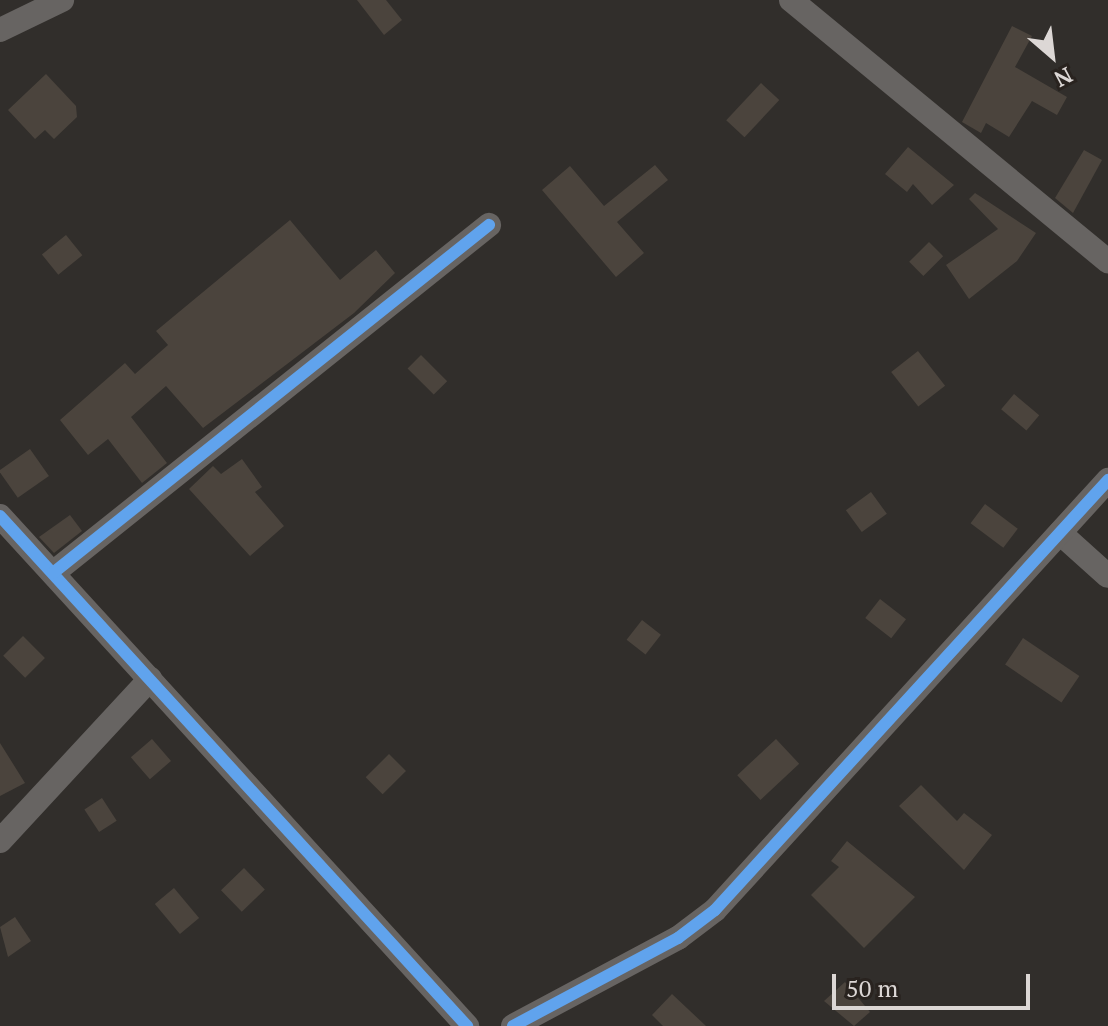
<!DOCTYPE html>
<html>
<head>
<meta charset="utf-8">
<style>
	body { margin:0 }
	#map { position:relative; width:1108px; height:1026px; overflow:hidden; background:#312e2b; font-family:"PT Serif",serif }
	div>[style] { position:absolute }
	.building>* { inset:0; background:#4b443d; transform-origin:0 0 }
	.street>* { height:24px; margin:-12px; padding:0 12px; transform-origin:12px; border-radius:12px; background:#676462 }
	.cycleway>* { height:12px; margin:-6px; padding:0 6px; transform-origin:6px; border-radius:6px; background:#60a3ed }
	span { translate:-50% -50%; white-space:nowrap; text-align:center; line-height:1.15; -webkit-text-stroke:8px #29231f; paint-order:stroke }
	.north { position:absolute; left:1012px; top:16px; width:80px; height:80px; -webkit-text-stroke:6px #29231f; paint-order:stroke; rotate:152deg; font-size:22px; font-weight:700; line-height:32px; text-align:center; color:#dcd7d5 }
	.north::after { content:''; display:block; margin:auto; width:28px; height:36px; background:#dcd7d5; clip-path:polygon(50% 0,100% 100%,50% 72%,0 100%) }
	.scale { position:absolute; left:832px; top:974px; width:198px; height:36px; box-sizing:border-box; border:4px solid #dcd7d5; border-top:0; padding-left:10px; font-size:24px; line-height:28px; white-space:nowrap; color:#dcd7d5; -webkit-text-stroke:6px #29231f; paint-order:stroke }
</style>
</head>
<body>
<div id="map">
	<div class="building">
		<div style="clip-path:polygon(357px 0,386px 0,402px 20px,384px 35px)"></div>
		<div style="clip-path:polygon(1012px 26px,1032px 36px,1015px 67px,1067px 97px,1057px 115px,1032px 101px,1009px 137px,986px 123px,981px 133px,962px 122px)"></div>
		<div style="clip-path:polygon(46px 74px,76px 106px,77px 117px,54px 139px,45px 130px,35px 139px,8px 110px)"></div>
		<div style="left:761px;top:83px;width:25px;height:51px;rotate:43deg"></div>
		<div style="clip-path:polygon(908px 147px,954px 185px,932px 205px,913px 184px,907px 192px,885px 174px)"></div>
		<div style="clip-path:polygon(1084px 150px,1102px 160px,1073px 213px,1055px 198px)"></div>
		<div style="clip-path:polygon(655px 165px,668px 180px,617px 222px,644px 253px,616px 277px,542px 190px,570px 166px,604px 206px)"></div>
		<div style="clip-path:polygon(975px 193px,1036px 233px,1017px 261px,969px 299px,946px 265px,998px 229px,969px 199px)"></div>
		<div style="clip-path:polygon(290px 220px,340px 280px,376px 250px,395px 273px,354px 313px,203px 428px,166px 386px,131px 417px,167px 463px,142px 483px,108px 439px,88px 455px,60px 420px,125px 363px,135px 374px,168px 345px,156px 331px)"></div>
		<div style="left:66px;top:235px;width:26px;height:31px;rotate:51deg"></div>
		<div style="left:929px;top:242px;width:20px;height:28px;rotate:45deg"></div>
		<div style="left:918px;top:351px;width:44px;height:34px;rotate:52deg"></div>
		<div style="left:421px;top:355px;width:37px;height:19px;rotate:45deg"></div>
		<div style="left:1014px;top:394px;width:33px;height:20px;rotate:40deg"></div>
		<div style="left:30px;top:449px;width:33px;height:38px;rotate:55deg"></div>
		<div style="clip-path:polygon(242px 459px,262px 487px,255px 492px,284px 526px,250px 556px,189px 489px,213px 466px,221px 474px)"></div>
		<div style="left:871px;top:492px;width:27px;height:31px;rotate:54deg"></div>
		<div style="left:985px;top:504px;width:41px;height:24px;rotate:37deg"></div>
		<div style="clip-path:polygon(70px 515px,82px 531px,54px 553px,39px 537px)"></div>
		<div style="left:880px;top:599px;width:33px;height:24px;rotate:38deg"></div>
		<div style="left:642px;top:620px;width:24px;height:25px;rotate:38deg"></div>
		<div style="left:23px;top:636px;width:31px;height:28px;rotate:45deg"></div>
		<div style="left:1023px;top:638px;width:68px;height:32px;rotate:34deg"></div>
		<div style="left:152px;top:739px;width:29px;height:28px;rotate:49deg"></div>
		<div style="left:776px;top:739px;width:34px;height:53px;rotate:47deg"></div>
		<div style="clip-path:polygon(0 743px,25px 783px,0 796px)"></div>
		<div style="left:389px;top:754px;width:24px;height:33px;rotate:45deg"></div>
		<div style="clip-path:polygon(921px 785px,957px 821px,964px 813px,992px 835px,964px 870px,899px 806px)"></div>
		<div style="left:102px;top:798px;width:27px;height:21px;rotate:57deg"></div>
		<div style="clip-path:polygon(847px 841px,915px 897px,864px 948px,811px 895px,839px 867px,831px 861px)"></div>
		<div style="left:244px;top:868px;width:30px;height:32px;rotate:46deg"></div>
		<div style="left:174px;top:888px;width:39px;height:25px;rotate:50deg"></div>
		<div style="clip-path:polygon(15px 917px,31px 941px,8px 957px,0 927px)"></div>
		<div style="clip-path:polygon(845px 982px,870px 1012px,854px 1026px,824px 1001px)"></div>
		<div style="clip-path:polygon(672px 994px,706px 1026px,663px 1026px,652px 1015px)"></div>
	</div>
	<div class="street">
		<div style="left:791px;top:0;width:411px;rotate:39.5deg"></div>
		<div style="left:0;top:30px;width:69px;rotate:-25.8deg"></div>
		<div style="left:0;top:516px;width:692px;rotate:47.52deg"></div>
		<div style="left:1060px;top:533px;width:64px;rotate:41.9deg"></div>
		<div style="left:53px;top:573px;width:558px;rotate:-38.6deg"></div>
		<div style="left:0;top:841px;width:221px;rotate:-47.2deg"></div>
		<div style="left:513px;top:1026px;width:187px;rotate:-28.1deg"></div>
		<div style="left:678px;top:938px;width:46px;rotate:-37.1deg"></div>
		<div style="left:715px;top:910px;width:583px;rotate:-47.57deg"></div>
	</div>
	<div class="cycleway">
		<div style="left:0;top:516px;width:692px;rotate:47.52deg"></div>
		<div style="left:53px;top:573px;width:558px;rotate:-38.6deg"></div>
		<div style="left:513px;top:1026px;width:187px;rotate:-28.1deg"></div>
		<div style="left:678px;top:938px;width:46px;rotate:-37.1deg"></div>
		<div style="left:715px;top:910px;width:583px;rotate:-47.57deg"></div>
	</div>
	<div class="north">N</div>
	<div class="scale">50 m</div>
</div>
</body>
</html>
